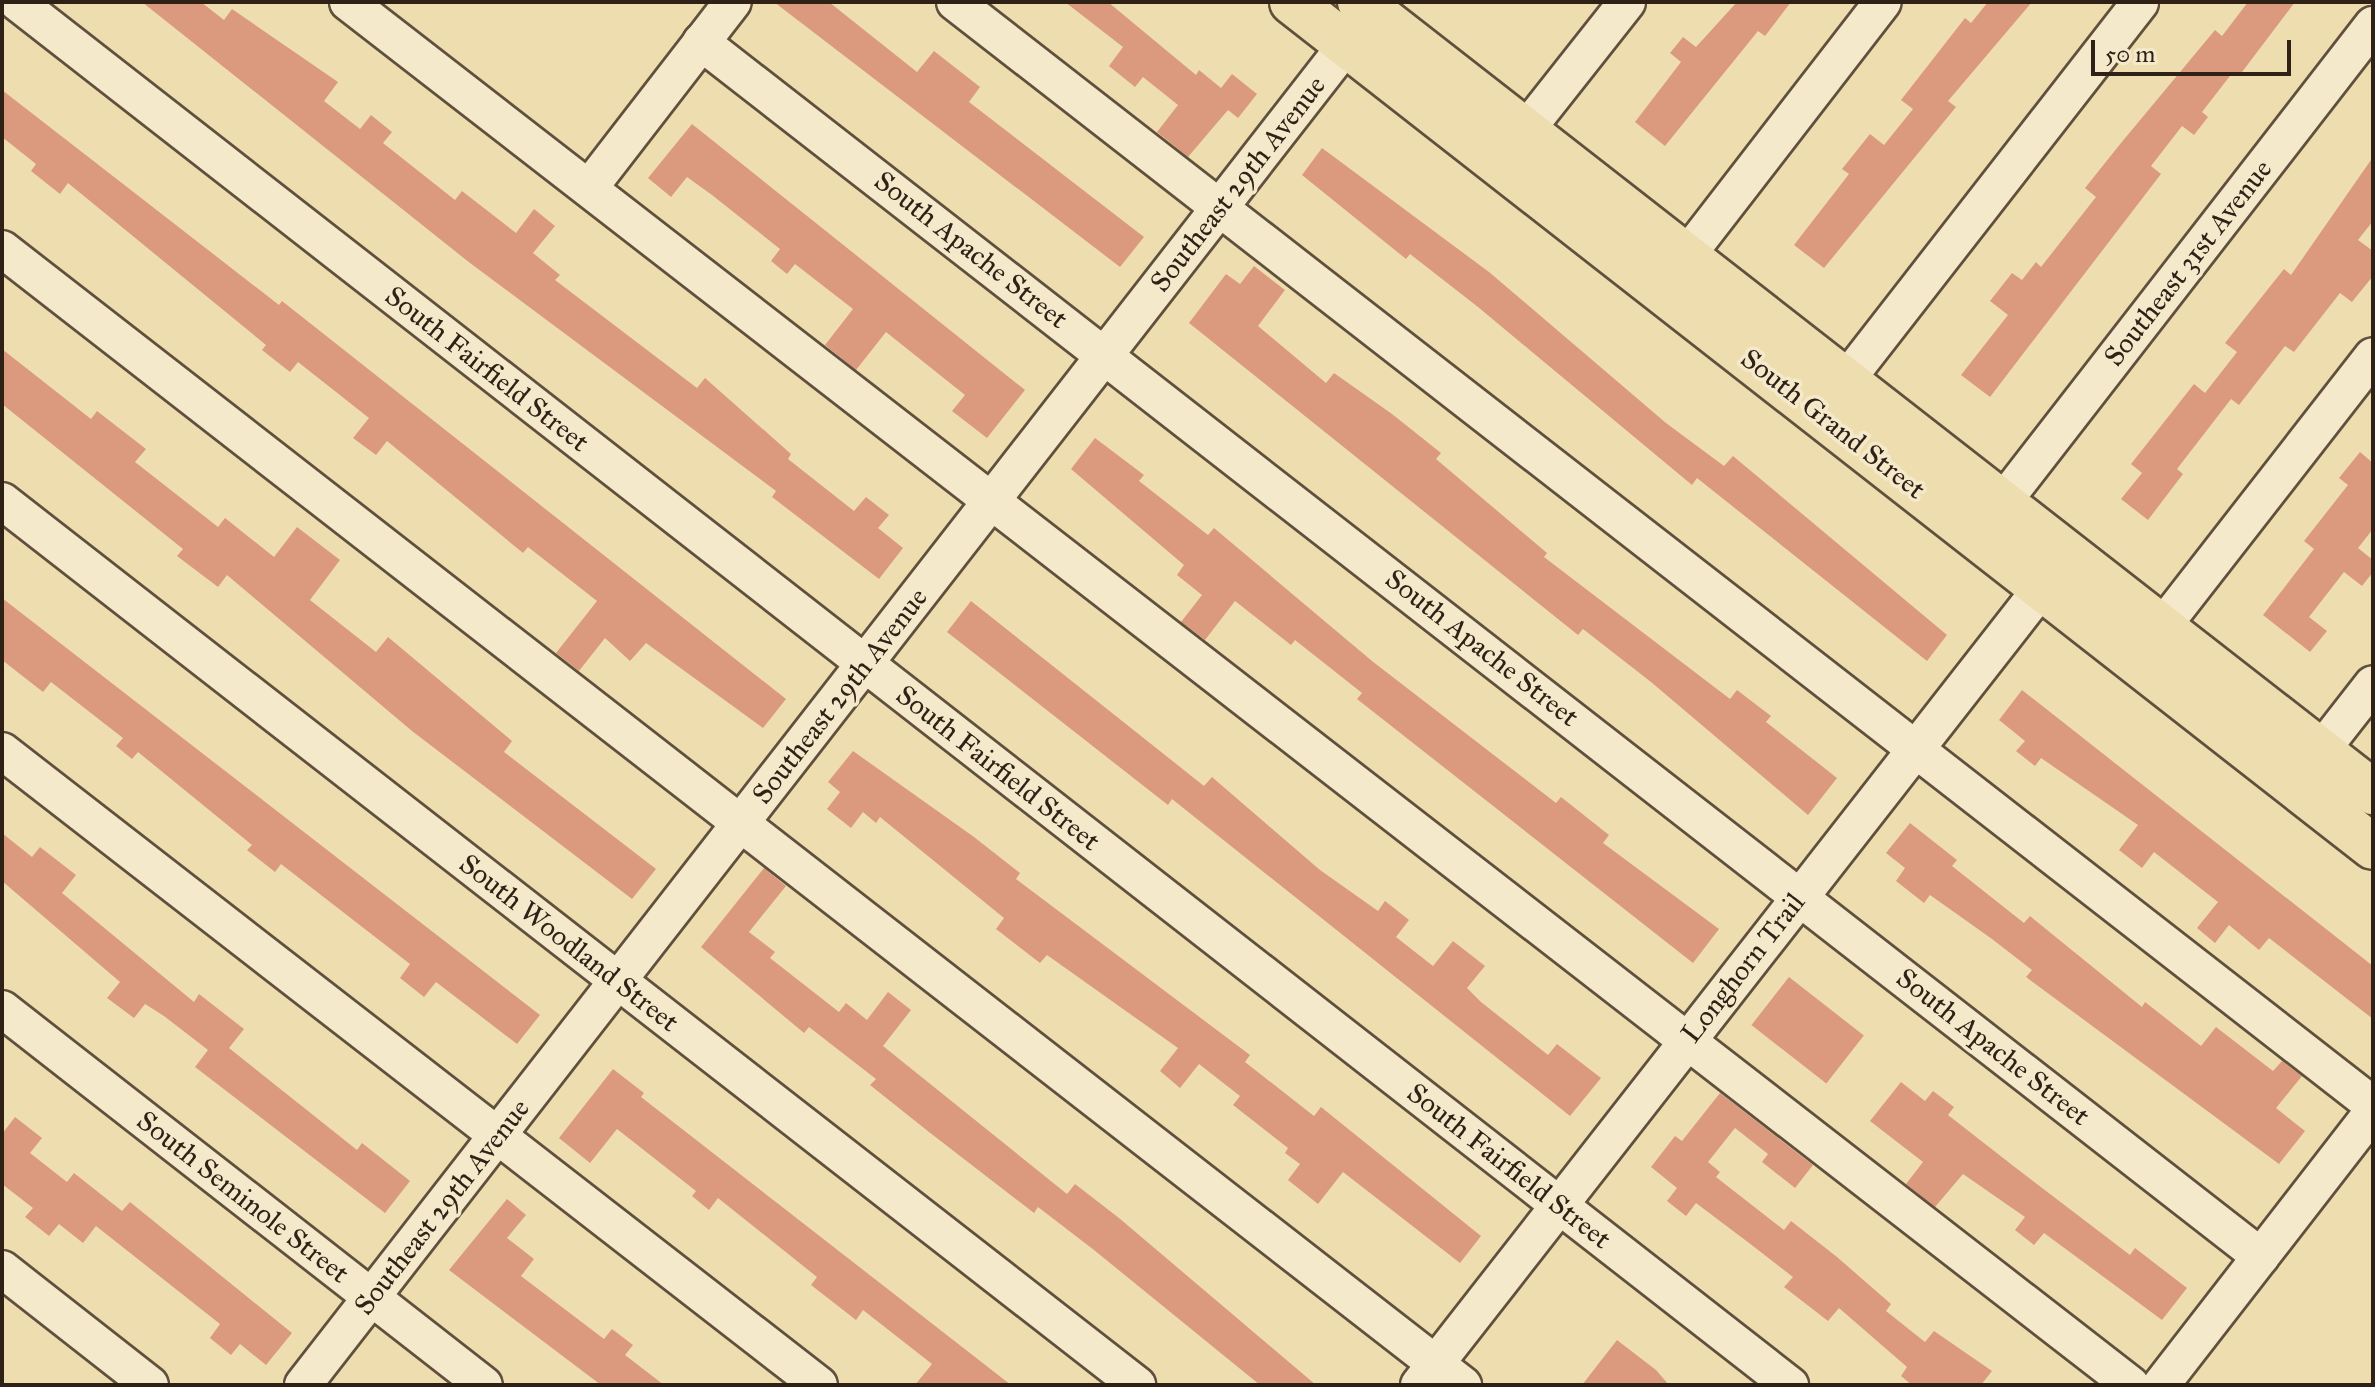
<!DOCTYPE html>
<html>
<head>
<meta charset="utf-8">
<style>
	body { margin:0 }
	#map { position:relative; width:2375px; height:1387px; overflow:hidden; background:#eedeaf; font-family:"IM FELL Great Primer",serif }
	div>[style] { position:absolute }
	.building>* { inset:0; background:#db9a7e; transform-origin:0 0 }
	.roads { filter:drop-shadow(2px 0 #60503d) drop-shadow(-2px 0 #60503d) drop-shadow(0 2px #60503d) drop-shadow(0 -2px #60503d) }
	.minor>* { height:36px; margin:-18px; padding:0 18px; transform-origin:18px; border-radius:18px; background:#f4eacb }
	.major>* { height:44px; margin:-22px; padding:0 22px; transform-origin:22px; border-radius:22px; background:#eedeaf }
	span { translate:-50% -50%; white-space:nowrap; text-align:center; line-height:1.15; -webkit-text-stroke:7px #f4eacb; paint-order:stroke }
	.street-label { font-size:28px; color:#302117 }
	.frame { position:absolute; inset:0; border:4px solid #302117; pointer-events:none }
	.scale { position:absolute; left:2091px; top:40px; width:200px; height:36px; box-sizing:border-box; border:4px solid #302117; border-top:0; padding-left:10px; font-size:24px; line-height:28px; white-space:nowrap; color:#302117; -webkit-text-stroke:6px #f4eacb; paint-order:stroke }
</style>
</head>
<body>
<div id="map">
	<div class="building">
		<div style="clip-path:polygon(142px 2px,201px 2px,224px 20px,232px 9px,338px 82px,324px 101px,360px 129px,371px 115px,392px 132px,383px 143px,455px 200px,462px 191px,516px 233px,534px 209px,555px 226px,533px 253px,560px 275px,555px 280px,697px 388px,705px 378px,791px 454px,788px 459px,854px 511px,866px 497px,889px 515px,878px 528px,903px 548px,879px 579px,772px 497px,776px 491px,470px 263px)"></div>
		<div style="clip-path:polygon(774px 2px,829px 2px,917px 72px,934px 51px,980px 87px,969px 102px,1144px 237px,1120px 267px)"></div>
		<div style="clip-path:polygon(1065px 2px,1108px 2px,1196px 75px,1199px 70px,1221px 88px,1232px 74px,1257px 94px,1238px 118px,1228px 110px,1188px 157px,1157px 132px,1178px 105px,1143px 77px,1135px 87px,1109px 66px,1123px 47px)"></div>
		<div style="clip-path:polygon(1737px 2px,1791px 2px,1765px 36px,1758px 31px,1665px 146px,1635px 122px,1681px 62px,1670px 53px,1683px 37px,1696px 47px)"></div>
		<div style="clip-path:polygon(1988px 2px,2032px 2px,1948px 101px,1956px 107px,1824px 268px,1794px 245px,1849px 174px,1842px 169px,1870px 134px,1884px 145px,1913px 109px,1901px 100px,1965px 18px,1971px 23px)"></div>
		<div style="clip-path:polygon(2248px 2px,2295px 2px,2239px 76px,2233px 72px,2202px 112px,2208px 117px,2194px 135px,2182px 126px,2151px 166px,2161px 174px,1990px 397px,1961px 375px,2008px 315px,1990px 301px,2012px 273px,2022px 280px,2036px 262px,2041px 267px,2096px 197px,2085px 188px,2121px 143px,2215px 30px,2222px 36px)"></div>
		<div style="clip-path:polygon(2px 90px,279px 305px,282px 301px,786px 699px,763px 728px,646px 643px,630px 661px,605px 638px,579px 671px,556px 653px,597px 601px,528px 547px,523px 553px,387px 441px,376px 455px,353px 438px,369px 418px,298px 362px,290px 372px,262px 350px,266px 345px,68px 183px,60px 194px,31px 171px,36px 164px,2px 137px)"></div>
		<div style="clip-path:polygon(692px 124px,1025px 390px,987px 438px,952px 411px,965px 395px,886px 332px,856px 370px,825px 345px,853px 309px,795px 264px,787px 274px,771px 261px,780px 249px,712px 195px,687px 177px,671px 197px,648px 178px)"></div>
		<div style="clip-path:polygon(1322px 148px,1489px 272px,1666px 423px,1724px 466px,1733px 456px,1947px 635px,1927px 661px,1697px 478px,1692px 485px,1478px 307px,1410px 254px,1406px 259px,1302px 175px)"></div>
		<div style="clip-path:polygon(2373px 157px,2373px 221px,2358px 240px,2373px 251px,2373px 276px,2352px 302px,2340px 293px,2294px 352px,2285px 346px,2239px 405px,2231px 399px,2177px 469px,2183px 474px,2148px 520px,2121px 499px,2142px 473px,2131px 464px,2194px 384px,2205px 393px,2237px 352px,2225px 343px,2284px 269px,2291px 275px)"></div>
		<div style="clip-path:polygon(1254px 266px,1285px 290px,1258px 326px,1326px 383px,1334px 373px,1392px 414px,1441px 453px,1436px 459px,1547px 553px,1544px 557px,1730px 699px,1737px 690px,1771px 716px,1766px 722px,1837px 778px,1808px 815px,1651px 682px,1583px 629px,1578px 635px,1189px 323px,1226px 274px,1240px 284px)"></div>
		<div style="clip-path:polygon(2px 349px,91px 419px,97px 411px,146px 449px,135px 462px,218px 527px,225px 518px,274px 557px,297px 527px,340px 560px,310px 600px,376px 652px,388px 637px,512px 741px,504px 752px,656px 869px,632px 899px,412px 731px,227px 575px,218px 587px,177px 556px,183px 549px,2px 404px)"></div>
		<div style="clip-path:polygon(1095px 438px,1144px 475px,1139px 481px,1208px 535px,1214px 528px,1372px 661px,1556px 803px,1561px 797px,1609px 835px,1603px 843px,1719px 929px,1693px 963px,1357px 699px,1362px 693px,1295px 640px,1291px 645px,1235px 601px,1205px 640px,1181px 622px,1202px 595px,1177px 575px,1184px 565px,1071px 469px)"></div>
		<div style="clip-path:polygon(2360px 452px,2373px 463px,2373px 529px,2358px 548px,2373px 560px,2373px 572px,2362px 586px,2344px 572px,2309px 617px,2327px 631px,2310px 652px,2263px 615px,2314px 549px,2304px 541px,2348px 485px,2339px 478px)"></div>
		<div style="clip-path:polygon(2px 598px,540px 1015px,517px 1044px,436px 982px,424px 997px,400px 978px,410px 964px,281px 864px,275px 872px,247px 850px,252px 845px,138px 752px,132px 759px,116px 746px,123px 738px,51px 682px,43px 692px,2px 660px)"></div>
		<div style="clip-path:polygon(971px 601px,1204px 786px,1212px 777px,1320px 870px,1378px 911px,1385px 901px,1409px 920px,1396px 937px,1433px 966px,1453px 941px,1485px 966px,1467px 988px,1481px 1002px,1548px 1055px,1557px 1044px,1601px 1078px,1570px 1116px,1172px 799px,1168px 805px,947px 632px)"></div>
		<div style="clip-path:polygon(2022px 690px,2373px 966px,2373px 1019px,2269px 938px,2259px 950px,2229px 925px,2215px 943px,2197px 928px,2218px 902px,2154px 852px,2142px 868px,2119px 850px,2138px 825px,2041px 758px,2035px 766px,2016px 751px,2025px 741px,1999px 720px)"></div>
		<div style="clip-path:polygon(853px 751px,974px 837px,1020px 873px,1016px 879px,1250px 1055px,1245px 1062px,1314px 1116px,1321px 1107px,1481px 1236px,1460px 1263px,1343px 1172px,1318px 1204px,1288px 1180px,1300px 1164px,1285px 1153px,1288px 1148px,1233px 1105px,1240px 1096px,1199px 1064px,1180px 1088px,1160px 1071px,1178px 1048px,1047px 955px,1040px 963px,996px 929px,1004px 918px,880px 817px,876px 823px,863px 812px,851px 828px,827px 809px,840px 792px,828px 782px)"></div>
		<div style="clip-path:polygon(1910px 823px,1957px 860px,1952px 866px,2024px 923px,2030px 916px,2142px 1007px,2145px 1002px,2201px 1046px,2216px 1027px,2273px 1071px,2282px 1061px,2302px 1076px,2276px 1108px,2305px 1131px,2279px 1164px,2026px 977px,2032px 970px,1992px 939px,1930px 895px,1924px 903px,1896px 881px,1905px 868px,1886px 853px)"></div>
		<div style="clip-path:polygon(2px 833px,32px 857px,40px 847px,76px 875px,62px 893px,194px 1002px,199px 994px,244px 1029px,229px 1048px,357px 1150px,362px 1143px,410px 1181px,385px 1213px,195px 1067px,208px 1050px,164px 1016px,145px 1004px,134px 1018px,107px 998px,120px 982px,2px 881px)"></div>
		<div style="clip-path:polygon(764px 868px,786px 886px,749px 932px,775px 952px,770px 958px,839px 1012px,846px 1003px,867px 1020px,888px 992px,911px 1010px,883px 1046px,1067px 1194px,1075px 1184px,1119px 1218px,1316px 1385px,1260px 1385px,1094px 1250px,1038px 1207px,1034px 1213px,929px 1132px,870px 1085px,876px 1079px,809px 1027px,804px 1033px,701px 947px)"></div>
		<div style="left:1789px;top:977px;width:95px;height:61px;rotate:38deg"></div>
		<div style="clip-path:polygon(613px 1069px,644px 1093px,641px 1097px,1011px 1385px,915px 1385px,932px 1364px,863px 1310px,856px 1320px,811px 1285px,817px 1277px,718px 1198px,709px 1210px,692px 1196px,696px 1191px,617px 1129px,590px 1163px,559px 1138px)"></div>
		<div style="clip-path:polygon(1901px 1082px,1925px 1101px,1933px 1091px,1954px 1107px,1948px 1115px,2016px 1168px,2130px 1255px,2135px 1248px,2187px 1288px,2162px 1320px,2044px 1233px,2034px 1245px,2015px 1230px,2025px 1217px,1963px 1174px,1935px 1207px,1906px 1184px,1923px 1162px,1870px 1121px)"></div>
		<div style="clip-path:polygon(1720px 1093px,1813px 1165px,1795px 1188px,1762px 1162px,1768px 1154px,1735px 1128px,1708px 1162px,1720px 1172px,1716px 1177px,1784px 1230px,1791px 1221px,1837px 1257px,1891px 1304px,1886px 1311px,1925px 1342px,1934px 1331px,1992px 1371px,1981px 1385px,1912px 1385px,1901px 1376px,1907px 1367px,1839px 1308px,1828px 1321px,1784px 1287px,1793px 1277px,1753px 1246px,1696px 1203px,1686px 1216px,1667px 1201px,1677px 1188px,1651px 1167px,1675px 1136px,1682px 1141px)"></div>
		<div style="clip-path:polygon(15px 1117px,42px 1138px,30px 1153px,67px 1182px,74px 1173px,122px 1211px,130px 1202px,292px 1333px,266px 1365px,240px 1344px,231px 1355px,210px 1338px,220px 1324px,96px 1226px,83px 1243px,59px 1224px,49px 1236px,25px 1217px,33px 1208px,2px 1184px,2px 1134px)"></div>
		<div style="clip-path:polygon(507px 1199px,526px 1215px,507px 1238px,534px 1259px,521px 1276px,604px 1339px,612px 1329px,633px 1345px,625px 1355px,664px 1385px,601px 1385px,449px 1270px)"></div>
		<div style="clip-path:polygon(1617px 1340px,1656px 1370px,1669px 1385px,1582px 1385px)"></div>
	</div>
	<div class="roads">
		<div class="minor">
			<div style="left:17px;top:2px;width:2249px;rotate:37.96deg"></div>
			<div style="left:348px;top:2px;width:2256px;rotate:37.8deg"></div>
			<div style="left:955px;top:2px;width:1796px;rotate:37.88deg"></div>
			<div style="left:701px;top:42px;width:1977px;rotate:37.91deg"></div>
			<div style="left:1526px;top:130px;width:163px;rotate:-51.7deg"></div>
			<div style="left:589px;top:188px;width:235px;rotate:-52.3deg"></div>
			<div style="left:2px;top:249px;width:1851px;rotate:37.87deg"></div>
			<div style="left:1671px;top:276px;width:346px;rotate:-52.3deg"></div>
			<div style="left:1847px;top:379px;width:477px;rotate:-52.1deg"></div>
			<div style="left:2px;top:501px;width:1439px;rotate:37.91deg"></div>
			<div style="left:1985px;top:525px;width:633px;rotate:-52.19deg"></div>
			<div style="left:2162px;top:627px;width:343px;rotate:-52.1deg"></div>
			<div style="left:2px;top:751px;width:1034px;rotate:37.81deg"></div>
			<div style="left:2305px;top:771px;width:110px;rotate:-52deg"></div>
			<div style="left:2px;top:1009px;width:611px;rotate:37.96deg"></div>
			<div style="left:2px;top:1269px;width:188px;rotate:38.1deg"></div>
			<div style="left:303px;top:1385px;width:1699px;rotate:-52.1deg"></div>
			<div style="left:1347px;top:44px;width:27px;rotate:-63deg"></div>
			<div style="left:1419px;top:1385px;width:1038px;rotate:-52deg"></div>
			<div style="left:2161px;top:1385px;width:346px;rotate:-52.2deg"></div>
		</div>
		<div class="major">
			<div style="left:1292px;top:2px;width:1372px;rotate:38.01deg"></div>
			<div style="left:1360px;top:2px;width:1285px;rotate:37.95deg"></div>
		</div>
	</div>
	<div class="street-label">
		<span style="left:1238px;top:184px;rotate:-52deg">Southeast 29th Avenue</span>
		<span style="left:971px;top:250px;rotate:38deg">South Apache Street</span>
		<span style="left:2188px;top:263px;rotate:-52deg">Southeast 31st Avenue</span>
		<span style="left:487px;top:369px;rotate:38deg">South Fairfield Street</span>
		<span style="left:1833px;top:424px;rotate:38deg">South Grand Street</span>
		<span style="left:1482px;top:648px;rotate:38deg">South Apache Street</span>
		<span style="left:840px;top:696px;rotate:-52deg">Southeast 29th Avenue</span>
		<span style="left:998px;top:768px;rotate:38deg">South Fairfield Street</span>
		<span style="left:569px;top:943px;rotate:38deg">South Woodland Street</span>
		<span style="left:1743px;top:968px;rotate:-52deg">Longhorn Trail</span>
		<span style="left:1993px;top:1047px;rotate:38deg">South Apache Street</span>
		<span style="left:1509px;top:1166px;rotate:38deg">South Fairfield Street</span>
		<span style="left:243px;top:1197px;rotate:38deg">South Seminole Street</span>
		<span style="left:442px;top:1207px;rotate:-52deg">Southeast 29th Avenue</span>
	</div>
	<div class="frame"></div>
	<div class="scale">50 m</div>
</div>
</body>
</html>
